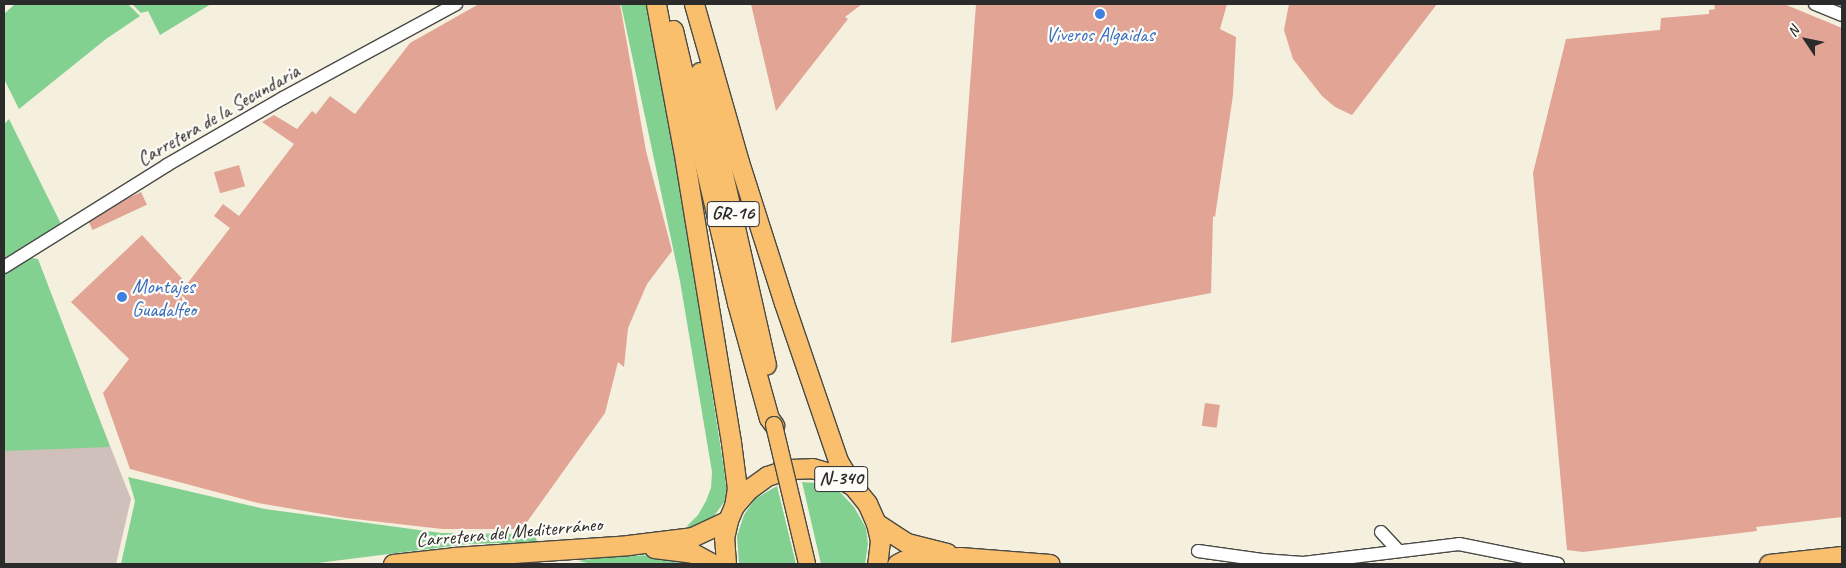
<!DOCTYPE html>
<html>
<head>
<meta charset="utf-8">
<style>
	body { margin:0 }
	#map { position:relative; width:1846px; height:568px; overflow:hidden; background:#f4f0dd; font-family:Caveat,sans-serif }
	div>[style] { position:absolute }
	.industrial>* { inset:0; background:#cfc0bb }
	.green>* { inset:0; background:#82d191 }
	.canal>* { height:14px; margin:-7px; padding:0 7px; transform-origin:7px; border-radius:7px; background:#69c2e7 }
	.building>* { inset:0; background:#e1a495; transform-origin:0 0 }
	.roads { filter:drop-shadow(1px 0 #494946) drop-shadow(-1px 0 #494946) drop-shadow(0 1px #494946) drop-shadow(0 -1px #494946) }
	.minor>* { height:12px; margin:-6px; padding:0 6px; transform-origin:6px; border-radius:6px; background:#fff }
	.highway>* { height:19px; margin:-9.5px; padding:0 9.5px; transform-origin:9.5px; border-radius:9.5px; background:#f9bf6c }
	.bridges { filter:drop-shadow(1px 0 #494946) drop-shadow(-1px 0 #494946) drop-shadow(0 1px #494946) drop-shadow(0 -1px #494946) }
	.major-bridge>* { height:16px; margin:-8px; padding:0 8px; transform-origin:8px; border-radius:8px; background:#f9bf6c }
	.dots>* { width:14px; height:14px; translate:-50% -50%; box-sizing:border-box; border:2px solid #fdfcf7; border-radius:50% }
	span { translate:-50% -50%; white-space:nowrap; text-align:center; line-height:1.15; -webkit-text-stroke:4.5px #fdfcf7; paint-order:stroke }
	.shield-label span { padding:1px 4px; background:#fdfcf7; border:1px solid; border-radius:4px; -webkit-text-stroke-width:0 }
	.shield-label { font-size:19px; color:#2b2b2b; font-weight:700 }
	.shop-label { font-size:20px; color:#366cbe }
	.left { translate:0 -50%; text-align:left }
	.street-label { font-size:20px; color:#2b2b2b }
	.frame { position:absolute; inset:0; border:5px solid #2b2b2b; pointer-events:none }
	.north { position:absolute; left:1781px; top:15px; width:50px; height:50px; -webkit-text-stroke:4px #fdfcf7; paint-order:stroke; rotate:304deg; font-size:14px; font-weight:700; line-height:20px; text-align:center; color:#2b2b2b }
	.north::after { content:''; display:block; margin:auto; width:18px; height:22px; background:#2b2b2b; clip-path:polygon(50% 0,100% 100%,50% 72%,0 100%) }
</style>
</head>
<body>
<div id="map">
	<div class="industrial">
		<div style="clip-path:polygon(38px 263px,131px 499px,116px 564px,4px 564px,4px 281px)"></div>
	</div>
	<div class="green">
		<div style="clip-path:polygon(15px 4px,128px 4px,140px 16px,106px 39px,19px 109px,4px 79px,4px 14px)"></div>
		<div style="clip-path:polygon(132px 4px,211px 4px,160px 35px,148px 11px,141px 13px)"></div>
		<div style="clip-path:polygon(621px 4px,646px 4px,682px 198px,723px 463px,727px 492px,725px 501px,711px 520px,694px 530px,687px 526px,698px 515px,706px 501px,711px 488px,712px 472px,680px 281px)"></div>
		<div style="clip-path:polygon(9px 119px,62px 226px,4px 260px,4px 124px)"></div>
		<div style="clip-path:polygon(32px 258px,38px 259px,110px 447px,4px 451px,4px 273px)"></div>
		<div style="clip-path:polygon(128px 477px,265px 509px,441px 533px,535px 534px,537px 542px,468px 544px,310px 564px,121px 564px,135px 501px)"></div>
		<div style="clip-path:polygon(802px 482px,816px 483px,832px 487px,839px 491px,854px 507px,866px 528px,868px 544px,865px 564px,821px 564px)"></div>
		<div style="clip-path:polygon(777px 486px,796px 564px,739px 564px,737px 536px,744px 515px,755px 499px)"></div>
		<div style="clip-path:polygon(653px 555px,677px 557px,697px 564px,593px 564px,578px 561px,603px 557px)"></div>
	</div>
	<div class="canal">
		<div style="left:1836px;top:4px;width:6px;rotate:18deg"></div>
	</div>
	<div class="building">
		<div style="clip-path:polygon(479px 4px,620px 4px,646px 151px,672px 251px,647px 284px,628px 328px,624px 367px,618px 362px,605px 413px,522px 529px,442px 529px,346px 518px,258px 503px,130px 469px,103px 393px,129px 359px,71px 302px,142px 235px,187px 284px,230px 228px,214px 216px,223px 204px,239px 216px,294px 144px,262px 122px,274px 115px,297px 129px,312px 111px,316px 114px,330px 96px,355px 114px,410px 43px)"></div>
		<div style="clip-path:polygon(751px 4px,862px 4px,845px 17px,848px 19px,776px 111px)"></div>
		<div style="clip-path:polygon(976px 4px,1227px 4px,1220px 29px,1236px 37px,1233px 95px,1215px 217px,1213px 216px,1211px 293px,951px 343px)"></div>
		<div style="clip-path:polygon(1289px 4px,1437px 4px,1352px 115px,1335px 107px,1322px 96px,1293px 59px,1284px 30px)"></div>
		<div style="clip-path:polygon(1714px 4px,1784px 4px,1842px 28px,1842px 517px,1756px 527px,1757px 531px,1583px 552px,1567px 550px,1533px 173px,1566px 39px,1660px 30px,1661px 18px,1709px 14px,1709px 10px,1715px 9px)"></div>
		<div style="left:239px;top:165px;width:22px;height:26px;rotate:74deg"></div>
		<div style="left:141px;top:192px;width:14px;height:60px;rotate:65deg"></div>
		<div style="left:1205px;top:403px;width:15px;height:23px;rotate:8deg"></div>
	</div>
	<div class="roads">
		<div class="minor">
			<div style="left:1815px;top:4px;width:29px;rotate:22deg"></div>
			<div style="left:4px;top:267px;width:192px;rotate:-32deg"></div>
			<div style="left:167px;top:165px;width:134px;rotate:-30deg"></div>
			<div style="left:283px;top:98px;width:197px;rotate:-28.5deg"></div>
			<div style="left:1381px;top:532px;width:25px;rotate:47deg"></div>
			<div style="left:1198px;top:551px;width:65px;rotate:8deg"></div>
			<div style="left:1262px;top:560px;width:41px;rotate:4.2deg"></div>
			<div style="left:1303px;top:563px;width:157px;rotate:-6.9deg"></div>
			<div style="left:1459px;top:544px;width:101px;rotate:11.4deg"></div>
		</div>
		<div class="highway">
			<div style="left:656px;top:4px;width:147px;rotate:79.5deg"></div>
			<div style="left:683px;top:149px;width:297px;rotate:80.7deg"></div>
			<div style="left:731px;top:442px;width:46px;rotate:82.6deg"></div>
			<div style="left:737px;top:488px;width:18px;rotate:99deg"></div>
			<div style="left:694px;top:4px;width:164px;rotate:74.1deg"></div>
			<div style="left:739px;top:162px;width:148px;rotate:72.3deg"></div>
			<div style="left:784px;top:303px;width:167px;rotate:71.1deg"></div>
			<div style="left:838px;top:461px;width:29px;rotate:59deg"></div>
			<div style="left:673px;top:30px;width:280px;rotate:76.8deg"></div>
			<div style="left:737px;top:303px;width:119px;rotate:74.5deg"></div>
			<div style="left:769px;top:418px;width:9px;rotate:54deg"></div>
			<div style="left:700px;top:72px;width:300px;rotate:77.3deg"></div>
			<div style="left:876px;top:523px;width:37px;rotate:33deg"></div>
			<div style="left:907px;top:543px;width:41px;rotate:14deg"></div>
			<div style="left:654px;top:548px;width:39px;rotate:7deg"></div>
			<div style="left:693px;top:553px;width:23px;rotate:29deg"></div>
			<div style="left:393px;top:564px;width:61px;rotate:-6.5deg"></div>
			<div style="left:454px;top:557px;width:174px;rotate:-3.9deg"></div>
			<div style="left:628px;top:545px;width:64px;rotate:-7.1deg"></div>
			<div style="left:692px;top:537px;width:40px;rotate:-25deg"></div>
			<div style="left:726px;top:564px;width:26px;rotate:-94deg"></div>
			<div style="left:724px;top:538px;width:18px;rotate:-77deg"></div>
			<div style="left:728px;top:520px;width:15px;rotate:-67deg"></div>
			<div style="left:734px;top:506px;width:23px;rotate:-49deg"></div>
			<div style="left:749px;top:489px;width:22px;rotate:-36deg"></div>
			<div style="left:767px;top:476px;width:23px;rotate:-18deg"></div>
			<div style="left:789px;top:469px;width:23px;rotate:-2deg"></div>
			<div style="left:812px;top:468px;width:22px;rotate:16deg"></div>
			<div style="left:833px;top:474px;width:23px;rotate:31deg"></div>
			<div style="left:853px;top:486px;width:22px;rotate:51deg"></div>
			<div style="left:867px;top:503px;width:22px;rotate:66deg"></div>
			<div style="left:876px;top:523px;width:18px;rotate:77deg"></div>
			<div style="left:880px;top:541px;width:23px;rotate:97deg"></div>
			<div style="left:897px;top:564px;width:7px;rotate:-27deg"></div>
			<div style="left:903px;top:561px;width:57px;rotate:-4deg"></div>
			<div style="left:960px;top:557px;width:90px;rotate:4.4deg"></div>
			<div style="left:1769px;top:564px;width:73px;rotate:-6.3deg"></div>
		</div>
	</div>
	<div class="bridges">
		<div class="major-bridge">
			<div style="left:774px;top:425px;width:143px;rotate:76.6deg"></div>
		</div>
	</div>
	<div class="dots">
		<div style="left:1100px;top:14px;background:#3f7fe0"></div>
		<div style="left:122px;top:297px;background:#3f7fe0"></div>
	</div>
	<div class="shield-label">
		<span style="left:733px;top:214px">GR-16</span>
		<span style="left:841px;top:479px">N-340</span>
	</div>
	<div class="shop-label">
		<span style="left:1100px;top:34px">Viveros Algaidas</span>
		<span class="left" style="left:132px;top:298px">Montajes<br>Guadalfeo</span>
	</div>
	<div class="street-label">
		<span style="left:218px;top:115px;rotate:-30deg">Carretera de la Secundaria</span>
		<span style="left:509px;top:532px;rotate:-5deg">Carretera del Mediterráneo</span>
	</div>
	<div class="frame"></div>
	<div class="north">N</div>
</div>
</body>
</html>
